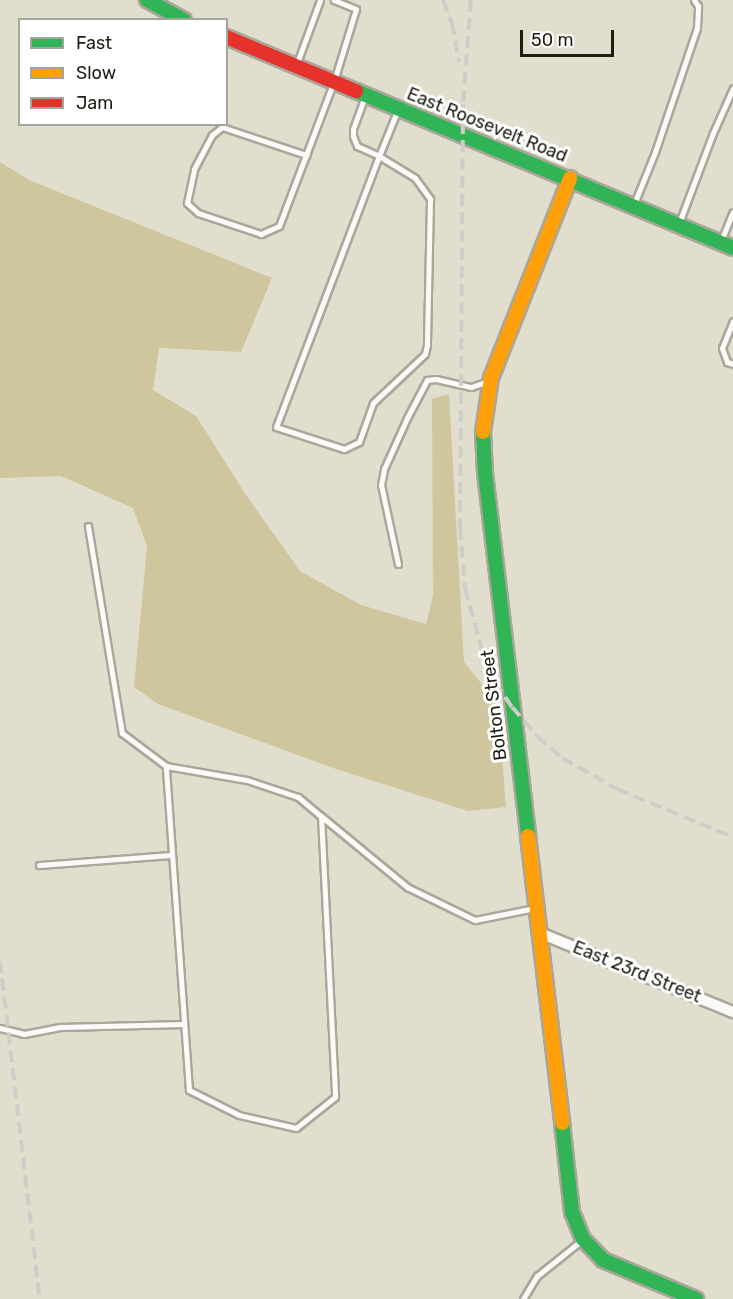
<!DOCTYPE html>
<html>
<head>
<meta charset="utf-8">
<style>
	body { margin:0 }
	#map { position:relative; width:733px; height:1299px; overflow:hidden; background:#e2decd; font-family:Rubik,sans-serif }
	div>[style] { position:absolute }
	.green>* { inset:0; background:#cfc69e }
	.roads { filter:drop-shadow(2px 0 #a9a79a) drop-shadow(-2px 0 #a9a79a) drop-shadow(0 2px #a9a79a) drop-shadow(0 -2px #a9a79a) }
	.lane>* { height:5px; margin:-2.5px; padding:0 2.5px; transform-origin:2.5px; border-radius:2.5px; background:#fbfaf8 }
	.street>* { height:10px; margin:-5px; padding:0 5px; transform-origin:5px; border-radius:5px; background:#fbfaf8 }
	.fast>* { height:14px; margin:-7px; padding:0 7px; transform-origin:7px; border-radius:7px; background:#30b455 }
	.slow>* { height:14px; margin:-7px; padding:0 7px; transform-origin:7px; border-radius:7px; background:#ff9f0a }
	.jam>* { height:14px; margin:-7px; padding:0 7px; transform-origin:7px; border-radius:7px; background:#e5322d }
	.rail>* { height:4px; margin-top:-2px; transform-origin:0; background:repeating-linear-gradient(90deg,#cecdc8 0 12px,transparent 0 18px) }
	span { translate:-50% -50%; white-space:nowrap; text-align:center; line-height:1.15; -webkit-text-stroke:6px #fff; paint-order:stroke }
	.street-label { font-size:18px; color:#1f1d11 }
	.legend { position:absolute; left:18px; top:18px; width:210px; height:108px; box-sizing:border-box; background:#fff; border:2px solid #a5a5a0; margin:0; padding:8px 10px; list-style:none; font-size:18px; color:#1f1d11 }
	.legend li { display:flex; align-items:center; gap:12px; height:30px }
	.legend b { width:30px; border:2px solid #a5a5a0 }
	.scale { position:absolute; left:520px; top:30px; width:94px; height:27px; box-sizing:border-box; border:3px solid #1f1d11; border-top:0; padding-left:8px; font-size:18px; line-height:21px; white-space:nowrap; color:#1f1d11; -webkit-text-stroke:4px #fff; paint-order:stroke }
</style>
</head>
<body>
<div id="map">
	<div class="green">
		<div style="clip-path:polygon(0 162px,29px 180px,272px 278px,241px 352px,159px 348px,153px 390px,196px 416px,246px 495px,300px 571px,361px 605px,426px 624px,433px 596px,432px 399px,449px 394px,464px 662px,498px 704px,506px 807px,468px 811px,336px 769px,158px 704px,134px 687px,147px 546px,133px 508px,61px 476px,0 478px)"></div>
	</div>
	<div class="roads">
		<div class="lane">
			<div style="left:297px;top:63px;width:67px;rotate:-69.9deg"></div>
			<div style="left:365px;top:96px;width:35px;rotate:110deg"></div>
			<div style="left:353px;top:129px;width:7px;rotate:90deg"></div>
			<div style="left:353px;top:136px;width:11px;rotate:68deg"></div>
			<div style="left:357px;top:146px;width:24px;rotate:24deg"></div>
			<div style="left:379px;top:156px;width:42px;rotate:31.4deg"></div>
			<div style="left:415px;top:178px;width:26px;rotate:54deg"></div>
			<div style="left:430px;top:199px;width:146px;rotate:91.2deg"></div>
			<div style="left:427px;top:345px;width:9px;rotate:103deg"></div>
			<div style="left:425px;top:354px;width:71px;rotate:136.7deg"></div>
			<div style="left:373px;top:403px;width:41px;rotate:109.7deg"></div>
			<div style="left:359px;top:442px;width:17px;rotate:155deg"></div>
			<div style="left:344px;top:449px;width:71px;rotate:-162.1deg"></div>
			<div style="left:276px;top:427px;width:290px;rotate:-69.2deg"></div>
			<div style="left:379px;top:156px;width:51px;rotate:-68deg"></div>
			<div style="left:306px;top:155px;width:76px;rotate:110.8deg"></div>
			<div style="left:279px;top:226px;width:20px;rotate:156deg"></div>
			<div style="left:261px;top:234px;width:66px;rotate:-161.6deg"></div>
			<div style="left:198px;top:213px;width:15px;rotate:-138deg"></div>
			<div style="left:187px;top:203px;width:35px;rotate:-78deg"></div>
			<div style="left:194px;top:169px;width:38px;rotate:-62deg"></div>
			<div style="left:212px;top:135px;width:13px;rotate:-39deg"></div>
			<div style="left:222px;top:127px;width:89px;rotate:18.4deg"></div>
			<div style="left:306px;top:155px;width:79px;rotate:-69.3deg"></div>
			<div style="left:334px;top:81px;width:75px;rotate:-73deg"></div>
			<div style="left:356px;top:9px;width:24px;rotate:-158deg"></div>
			<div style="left:634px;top:204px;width:56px;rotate:-68deg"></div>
			<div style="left:655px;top:152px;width:131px;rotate:-71.3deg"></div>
			<div style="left:697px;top:28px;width:22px;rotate:-87deg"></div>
			<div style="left:698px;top:6px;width:7px;rotate:-124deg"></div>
			<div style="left:679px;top:223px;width:96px;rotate:-69.3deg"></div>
			<div style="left:713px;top:133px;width:49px;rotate:-66deg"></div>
			<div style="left:721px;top:241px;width:31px;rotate:-68deg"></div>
			<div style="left:733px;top:321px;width:29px;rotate:112deg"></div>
			<div style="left:722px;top:348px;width:15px;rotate:70deg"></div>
			<div style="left:727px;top:362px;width:6px;rotate:18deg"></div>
			<div style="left:88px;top:526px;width:210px;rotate:80.7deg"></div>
			<div style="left:122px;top:733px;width:55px;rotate:36.9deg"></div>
			<div style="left:398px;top:564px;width:81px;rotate:-102.1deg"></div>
			<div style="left:381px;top:485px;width:16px;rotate:-79deg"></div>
			<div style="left:384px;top:469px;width:56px;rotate:-65.7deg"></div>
			<div style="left:407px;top:418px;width:43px;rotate:-62.2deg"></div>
			<div style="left:427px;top:380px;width:9px;rotate:-6deg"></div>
			<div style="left:436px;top:379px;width:36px;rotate:13deg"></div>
			<div style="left:471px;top:387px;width:18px;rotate:-19deg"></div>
			<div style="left:321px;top:816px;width:281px;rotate:87.1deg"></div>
			<div style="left:335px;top:1097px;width:50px;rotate:141.5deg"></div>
			<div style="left:296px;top:1128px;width:58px;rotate:-167.2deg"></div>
			<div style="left:239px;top:1115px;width:56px;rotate:-153.4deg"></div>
			<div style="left:189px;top:1090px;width:325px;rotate:-94.1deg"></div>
			<div style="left:166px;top:766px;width:82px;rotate:9.8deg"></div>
			<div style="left:247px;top:780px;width:54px;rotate:18.4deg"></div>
			<div style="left:298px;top:797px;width:30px;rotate:40deg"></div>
			<div style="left:321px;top:816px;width:112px;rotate:39.5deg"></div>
			<div style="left:407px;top:887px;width:76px;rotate:25.9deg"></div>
			<div style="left:475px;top:920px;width:61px;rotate:-11.3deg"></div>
			<div style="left:39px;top:865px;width:133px;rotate:-4.3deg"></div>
			<div style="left:0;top:1028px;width:25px;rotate:14deg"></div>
			<div style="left:24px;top:1034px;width:38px;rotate:-11deg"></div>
			<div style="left:61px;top:1027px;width:123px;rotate:-1.4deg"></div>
			<div style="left:523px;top:1299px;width:27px;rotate:-59deg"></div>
			<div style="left:537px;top:1276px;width:58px;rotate:-38.7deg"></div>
		</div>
		<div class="street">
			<div style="left:540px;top:933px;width:209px;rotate:22.3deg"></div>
		</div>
		<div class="fast">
			<div style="left:147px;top:0;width:42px;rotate:28.4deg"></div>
			<div style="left:356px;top:91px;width:408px;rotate:22.6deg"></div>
			<div style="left:483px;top:432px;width:41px;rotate:87.2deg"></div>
			<div style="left:485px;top:473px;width:366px;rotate:83.2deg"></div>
			<div style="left:562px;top:1123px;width:90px;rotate:83.6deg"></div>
			<div style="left:572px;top:1212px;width:29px;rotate:68deg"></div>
			<div style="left:583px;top:1239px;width:29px;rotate:46deg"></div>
			<div style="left:603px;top:1260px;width:101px;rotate:22.8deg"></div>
		</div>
		<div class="slow">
			<div style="left:483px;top:432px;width:55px;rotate:-81.6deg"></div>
			<div style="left:491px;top:378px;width:215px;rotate:-68.4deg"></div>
			<div style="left:528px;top:836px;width:289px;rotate:83.2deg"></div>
		</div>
		<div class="jam">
			<div style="left:226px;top:37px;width:141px;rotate:22.6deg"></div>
		</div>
	</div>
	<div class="rail">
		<div style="left:443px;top:0;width:25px;rotate:69deg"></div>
		<div style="left:452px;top:23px;width:40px;rotate:80deg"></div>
		<div style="left:471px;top:0;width:104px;rotate:94.4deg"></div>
		<div style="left:463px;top:104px;width:424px;rotate:90.4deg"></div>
		<div style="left:460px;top:528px;width:60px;rotate:85.2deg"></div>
		<div style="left:465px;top:588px;width:73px;rotate:74.8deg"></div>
		<div style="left:484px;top:658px;width:26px;rotate:65deg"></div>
		<div style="left:495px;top:682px;width:30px;rotate:56deg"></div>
		<div style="left:512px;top:707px;width:38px;rotate:49deg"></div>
		<div style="left:537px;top:736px;width:33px;rotate:41deg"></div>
		<div style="left:562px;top:758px;width:63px;rotate:29.4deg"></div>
		<div style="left:617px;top:789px;width:126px;rotate:22.5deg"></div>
		<div style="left:0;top:961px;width:340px;rotate:83.3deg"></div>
	</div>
	<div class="street-label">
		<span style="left:487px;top:125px;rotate:22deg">East Roosevelt Road</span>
		<span style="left:494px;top:705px;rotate:-97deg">Bolton Street</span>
		<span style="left:637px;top:972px;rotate:22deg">East 23rd Street</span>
	</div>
	<ul class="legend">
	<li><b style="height:8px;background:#30b455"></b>Fast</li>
	<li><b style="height:8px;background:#ff9f0a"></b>Slow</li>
	<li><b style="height:8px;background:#e5322d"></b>Jam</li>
	</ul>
	<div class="scale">50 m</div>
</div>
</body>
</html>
